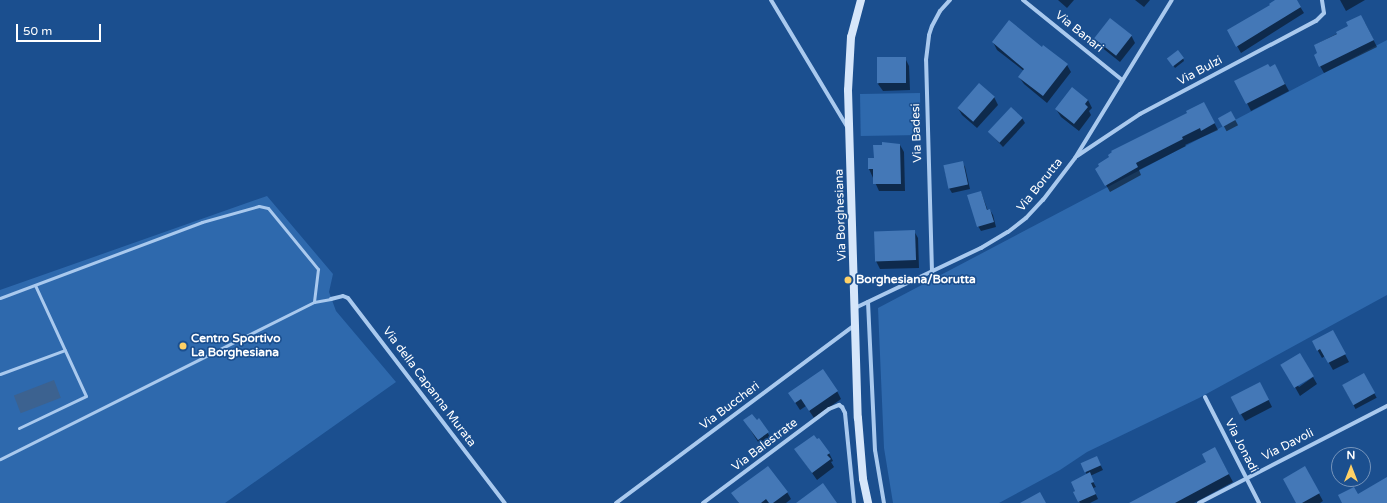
<!DOCTYPE html>
<html>
<head>
<meta charset="utf-8">
<style>
	body { margin:0 }
	#map { position:relative; width:1387px; height:503px; overflow:hidden; background:#1b4f8f; font-family:"Varela Round",sans-serif }
	div>[style] { position:absolute }
	.green>* { inset:0; background:#2e69ad; transform-origin:0 0 }
	.water>* { inset:0; background:#3c6290; transform-origin:0 0 }
	.shadow>* { inset:0; background:#0007; transform-origin:0 0 }
	.building>* { inset:0; background:#4478b7; transform-origin:0 0 }
	.lane>* { height:3px; margin:-1.5px; padding:0 1.5px; transform-origin:1.5px; border-radius:1.5px; background:#a9c9ee }
	.street>* { height:4px; margin:-2px; padding:0 2px; transform-origin:2px; border-radius:2px; background:#a9c9ee }
	.secondary>* { height:8px; margin:-4px; padding:0 4px; transform-origin:4px; border-radius:4px; background:#d6e6fa }
	.dots>* { width:11px; height:11px; translate:-50% -50%; box-sizing:border-box; border:2px solid #1b4f8f; border-radius:50% }
	span { translate:-50% -50%; white-space:nowrap; text-align:center; line-height:1.15; -webkit-text-stroke:3.5px #1b4f8f; paint-order:stroke }
	.street-label { font-size:12px; color:#fff }
	.poi-label { font-size:12px; color:#fff; font-weight:700 }
	.left { translate:0 -50%; text-align:left }
	.north { position:absolute; left:1331px; top:447px; width:40px; height:40px; box-sizing:border-box; background:#1b4f8f; border:1px solid #7695bc; border-radius:50%; rotate:0deg; font-size:11px; font-weight:700; line-height:16px; text-align:center; color:#fff }
	.north::after { content:''; display:block; margin:auto; width:14px; height:18px; background:#ffd166; clip-path:polygon(50% 0,100% 100%,50% 72%,0 100%) }
	.scale { position:absolute; left:16px; top:24px; width:85px; height:18px; box-sizing:border-box; border:2px solid #fff; border-top:0; padding-left:5px; font-size:12px; line-height:14px; white-space:nowrap; color:#fff; -webkit-text-stroke:3px #1b4f8f; paint-order:stroke }
</style>
</head>
<body>
<div id="map">
	<div class="green">
		<div style="clip-path:polygon(1387px 40px,1387px 295px,1199px 398px,1087px 452px,1060px 470px,999px 503px,893px 503px,884px 448px,878px 308px)"></div>
		<div style="left:920px;top:93px;width:42px;height:60px;rotate:89deg"></div>
		<div style="clip-path:polygon(267px 196px,333px 274px,329px 292px,336px 311px,396px 382px,225px 503px,0 503px,0 290px)"></div>
	</div>
	<div class="water">
		<div style="left:54px;top:380px;width:19px;height:43px;rotate:69deg"></div>
	</div>
	<div class="shadow">
		<div style="clip-path:polygon(1058px 0,1074px 0,1067px 8px)"></div>
		<div style="clip-path:polygon(1135px 0,1150px 0,1144px 7px)"></div>
		<div style="clip-path:polygon(1277px 0,1296px 0,1304px 13px,1241px 53px,1228px 30px,1271px 6px)"></div>
		<div style="clip-path:polygon(1340px 0,1365px 0,1346px 11px)"></div>
		<div style="clip-path:polygon(1365px 23px,1377px 47px,1324px 73px,1320px 66px,1319px 53px,1315px 45px,1350px 27px)"></div>
		<div style="clip-path:polygon(1131px 35px,1135px 43px,1120px 62px,1100px 46px,1096px 39px)"></div>
		<div style="clip-path:polygon(993px 42px,1042px 48px,1067px 65px,1071px 72px,1047px 103px,1024px 84px,1019px 77px,1024px 71px,997px 50px)"></div>
		<div style="clip-path:polygon(905px 58px,909px 66px,910px 90px,883px 91px,878px 84px)"></div>
		<div style="clip-path:polygon(1183px 58px,1184px 61px,1175px 68px,1170px 61px)"></div>
		<div style="clip-path:polygon(1269px 68px,1279px 73px,1289px 91px,1251px 111px,1247px 103px)"></div>
		<div style="clip-path:polygon(994px 97px,998px 105px,977px 128px,962px 115px,958px 108px)"></div>
		<div style="clip-path:polygon(1088px 100px,1092px 108px,1089px 111px,1091px 115px,1079px 131px,1061px 117px,1056px 109px)"></div>
		<div style="clip-path:polygon(1204px 103px,1218px 130px,1185px 145px,1186px 146px,1139px 170px,1141px 175px,1110px 192px,1097px 169px)"></div>
		<div style="left:1231px;top:112px;width:15px;height:13px;rotate:62deg"></div>
		<div style="clip-path:polygon(1022px 118px,1025px 123px,1003px 147px,989px 132px)"></div>
		<div style="clip-path:polygon(900px 145px,904px 152px,905px 191px,879px 191px,869px 169px,875px 159px)"></div>
		<div style="clip-path:polygon(962px 162px,965px 167px,970px 189px,952px 193px,949px 188px,944px 166px)"></div>
		<div style="clip-path:polygon(981px 192px,988px 211px,990px 210px,993px 215px,996px 227px,981px 231px,978px 226px)"></div>
		<div style="clip-path:polygon(914px 231px,918px 238px,919px 268px,880px 269px,876px 261px)"></div>
		<div style="clip-path:polygon(1333px 331px,1349px 362px,1333px 370px,1325px 356px,1322px 358px,1313px 342px)"></div>
		<div style="clip-path:polygon(1282px 364px,1299px 387px,1313px 377px,1317px 384px,1300px 396px)"></div>
		<div style="left:1364px;top:374px;width:27px;height:24px;rotate:62deg"></div>
		<div style="clip-path:polygon(837px 391px,841px 399px,814px 418px,806px 406px,800px 410px,789px 393px)"></div>
		<div style="clip-path:polygon(1264px 391px,1272px 407px,1245px 421px,1241px 414px)"></div>
		<div style="left:759px;top:419px;width:22px;height:13px;rotate:58deg"></div>
		<div style="clip-path:polygon(829px 453px,833px 461px,831px 462px,834px 467px,817px 480px,800px 456px)"></div>
		<div style="clip-path:polygon(1219px 456px,1233px 482px,1194px 503px,1143px 503px)"></div>
		<div style="clip-path:polygon(1099px 462px,1103px 470px,1090px 476px,1096px 487px,1093px 488px,1098px 499px,1090px 503px,1080px 503px,1074px 492px,1087px 475px,1082px 464px)"></div>
		<div style="clip-path:polygon(1305px 468px,1323px 501px,1320px 503px,1297px 503px)"></div>
		<div style="clip-path:polygon(787px 492px,791px 499px,786px 503px,739px 503px,733px 493px)"></div>
	</div>
	<div class="building">
		<div style="clip-path:polygon(1275px 0,1297px 0,1301px 7px,1236px 47px,1227px 30px,1270px 5px,1269px 4px)"></div>
		<div style="clip-path:polygon(1361px 15px,1374px 40px,1319px 67px,1314px 55px,1317px 53px,1314px 45px,1337px 34px,1336px 32px,1348px 26px,1346px 22px)"></div>
		<div style="left:1110px;top:18px;width:28px;height:26px;rotate:38deg"></div>
		<div style="clip-path:polygon(1009px 20px,1042px 47px,1043px 45px,1068px 64px,1043px 96px,1018px 77px,1024px 69px,992px 42px)"></div>
		<div style="left:1178px;top:50px;width:10px;height:14px;rotate:53deg"></div>
		<div style="left:906px;top:57px;width:26px;height:29px;rotate:90deg"></div>
		<div style="clip-path:polygon(1268px 64px,1270px 67px,1275px 64px,1285px 84px,1246px 104px,1234px 81px)"></div>
		<div style="left:979px;top:83px;width:21px;height:33px;rotate:41deg"></div>
		<div style="clip-path:polygon(1072px 87px,1088px 100px,1085px 104px,1088px 107px,1074px 124px,1055px 109px)"></div>
		<div style="clip-path:polygon(1204px 102px,1215px 123px,1201px 131px,1200px 128px,1182px 137px,1183px 139px,1136px 163px,1138px 167px,1105px 186px,1095px 169px,1099px 166px,1098px 164px,1109px 157px,1108px 155px,1112px 152px,1111px 151px,1187px 113px,1186px 111px)"></div>
		<div style="left:1011px;top:107px;width:16px;height:34px;rotate:43deg"></div>
		<div style="left:1231px;top:111px;width:10px;height:15px;rotate:61deg"></div>
		<div style="clip-path:polygon(882px 142px,900px 144px,901px 184px,873px 184px,873px 169px,868px 169px,868px 158px,874px 158px,873px 145px,882px 145px)"></div>
		<div style="left:963px;top:161px;width:24px;height:20px;rotate:78deg"></div>
		<div style="clip-path:polygon(981px 191px,987px 210px,990px 209px,994px 222px,977px 227px,967px 195px)"></div>
		<div style="left:915px;top:230px;width:30px;height:41px;rotate:88deg"></div>
		<div style="clip-path:polygon(1333px 330px,1346px 354px,1328px 363px,1320px 349px,1317px 351px,1312px 341px)"></div>
		<div style="left:1300px;top:353px;width:27px;height:23px;rotate:59deg"></div>
		<div style="clip-path:polygon(823px 369px,838px 391px,809px 411px,801px 399px,795px 403px,788px 393px)"></div>
		<div style="left:1364px;top:373px;width:23px;height:25px;rotate:61deg"></div>
		<div style="left:1260px;top:382px;width:20px;height:33px;rotate:63deg"></div>
		<div style="clip-path:polygon(752px 414px,757px 420px,759px 418px,769px 432px,758px 440px,743px 420px)"></div>
		<div style="clip-path:polygon(814px 435px,817px 439px,819px 438px,830px 453px,827px 455px,831px 459px,812px 473px,794px 449px)"></div>
		<div style="clip-path:polygon(1215px 447px,1229px 474px,1175px 503px,1129px 503px,1206px 462px,1202px 454px)"></div>
		<div style="left:1097px;top:456px;width:10px;height:18px;rotate:66deg"></div>
		<div style="clip-path:polygon(768px 466px,788px 492px,773px 503px,769px 503px,766px 499px,761px 503px,739px 503px,731px 493px)"></div>
		<div style="clip-path:polygon(1305px 466px,1320px 493px,1302px 503px,1296px 503px,1283px 479px)"></div>
		<div style="clip-path:polygon(1090px 472px,1094px 482px,1091px 483px,1096px 494px,1078px 502px,1073px 492px,1075px 491px,1071px 482px)"></div>
		<div style="clip-path:polygon(1387px 477px,1387px 503px,1342px 503px,1338px 495px,1354px 487px,1358px 494px)"></div>
		<div style="clip-path:polygon(823px 483px,837px 503px,796px 503px)"></div>
		<div style="clip-path:polygon(1040px 492px,1046px 503px,1020px 503px)"></div>
	</div>
	<div class="lane">
		<div style="left:0;top:298px;width:216px;rotate:-20.6deg"></div>
		<div style="left:202px;top:222px;width:59px;rotate:-15.7deg"></div>
		<div style="left:259px;top:206px;width:9px;rotate:13deg"></div>
		<div style="left:268px;top:208px;width:79px;rotate:50.7deg"></div>
		<div style="left:318px;top:269px;width:33px;rotate:97deg"></div>
		<div style="left:314px;top:302px;width:351px;rotate:153.4deg"></div>
		<div style="left:314px;top:302px;width:17px;rotate:-10deg"></div>
		<div style="left:0;top:374px;width:69px;rotate:-20.3deg"></div>
		<div style="left:19px;top:428px;width:74px;rotate:-25.5deg"></div>
		<div style="left:86px;top:396px;width:122px;rotate:-114.7deg"></div>
	</div>
	<div class="street">
		<div style="left:771px;top:0;width:149px;rotate:59deg"></div>
		<div style="left:1023px;top:0;width:127px;rotate:38.9deg"></div>
		<div style="left:1077px;top:156px;width:76px;rotate:-33.7deg"></div>
		<div style="left:1140px;top:114px;width:199px;rotate:-27.9deg"></div>
		<div style="left:1316px;top:21px;width:11px;rotate:-45deg"></div>
		<div style="left:1324px;top:13px;width:13px;rotate:-99deg"></div>
		<div style="left:932px;top:272px;width:212px;rotate:-91.6deg"></div>
		<div style="left:926px;top:60px;width:25px;rotate:-83deg"></div>
		<div style="left:929px;top:35px;width:9px;rotate:-72deg"></div>
		<div style="left:932px;top:26px;width:17px;rotate:-62deg"></div>
		<div style="left:940px;top:11px;width:15px;rotate:-48deg"></div>
		<div style="left:331px;top:299px;width:12px;rotate:-14deg"></div>
		<div style="left:343px;top:296px;width:5px;rotate:22deg"></div>
		<div style="left:348px;top:298px;width:258px;rotate:52.6deg"></div>
		<div style="left:868px;top:302px;width:148px;rotate:87.3deg"></div>
		<div style="left:875px;top:450px;width:54px;rotate:80.4deg"></div>
		<div style="left:855px;top:308px;width:140px;rotate:-25.5deg"></div>
		<div style="left:981px;top:248px;width:31px;rotate:-31deg"></div>
		<div style="left:1008px;top:232px;width:23px;rotate:-38deg"></div>
		<div style="left:1026px;top:218px;width:25px;rotate:-47deg"></div>
		<div style="left:1043px;top:200px;width:53px;rotate:-52.7deg"></div>
		<div style="left:1075px;top:158px;width:185px;rotate:-58.5deg"></div>
		<div style="left:1205px;top:397px;width:119px;rotate:63deg"></div>
		<div style="left:616px;top:503px;width:298px;rotate:-36.7deg"></div>
		<div style="left:703px;top:503px;width:157px;rotate:-36.7deg"></div>
		<div style="left:829px;top:409px;width:11px;rotate:-22deg"></div>
		<div style="left:839px;top:405px;width:4px;rotate:34deg"></div>
		<div style="left:842px;top:407px;width:7px;rotate:63deg"></div>
		<div style="left:845px;top:413px;width:90px;rotate:84.3deg"></div>
		<div style="left:1199px;top:503px;width:212px;rotate:-27.3deg"></div>
	</div>
	<div class="secondary">
		<div style="left:861px;top:0;width:38px;rotate:105deg"></div>
		<div style="left:851px;top:37px;width:53px;rotate:93.2deg"></div>
		<div style="left:848px;top:90px;width:328px;rotate:88.3deg"></div>
		<div style="left:858px;top:418px;width:61px;rotate:85.3deg"></div>
		<div style="left:863px;top:479px;width:25px;rotate:78deg"></div>
	</div>
	<div class="dots">
		<div style="left:848px;top:280px;background:#ffd166"></div>
		<div style="left:183px;top:346px;background:#ffd166"></div>
	</div>
	<div class="street-label">
		<span style="left:1079px;top:32px;rotate:39deg">Via Banari</span>
		<span style="left:1200px;top:71px;rotate:-28deg">Via Bulzi</span>
		<span style="left:917px;top:133px;rotate:-92deg">Via Badesi</span>
		<span style="left:1040px;top:185px;rotate:-51deg">Via Borutta</span>
		<span style="left:841px;top:215px;rotate:-92deg">Via Borghesiana</span>
		<span style="left:429px;top:387px;rotate:53deg">Via della Capanna Murata</span>
		<span style="left:730px;top:406px;rotate:-37deg">Via Buccheri</span>
		<span style="left:765px;top:445px;rotate:-37deg">Via Balestrate</span>
		<span style="left:1288px;top:445px;rotate:-27deg">Via Davoli</span>
		<span style="left:1241px;top:446px;rotate:63deg">Via Jonadi</span>
	</div>
	<div class="poi-label">
		<span class="left" style="left:856px;top:280px">Borghesiana/Borutta</span>
		<span class="left" style="left:191px;top:346px">Centro Sportivo<br>La Borghesiana</span>
	</div>
	<div class="north">N</div>
	<div class="scale">50 m</div>
</div>
</body>
</html>
